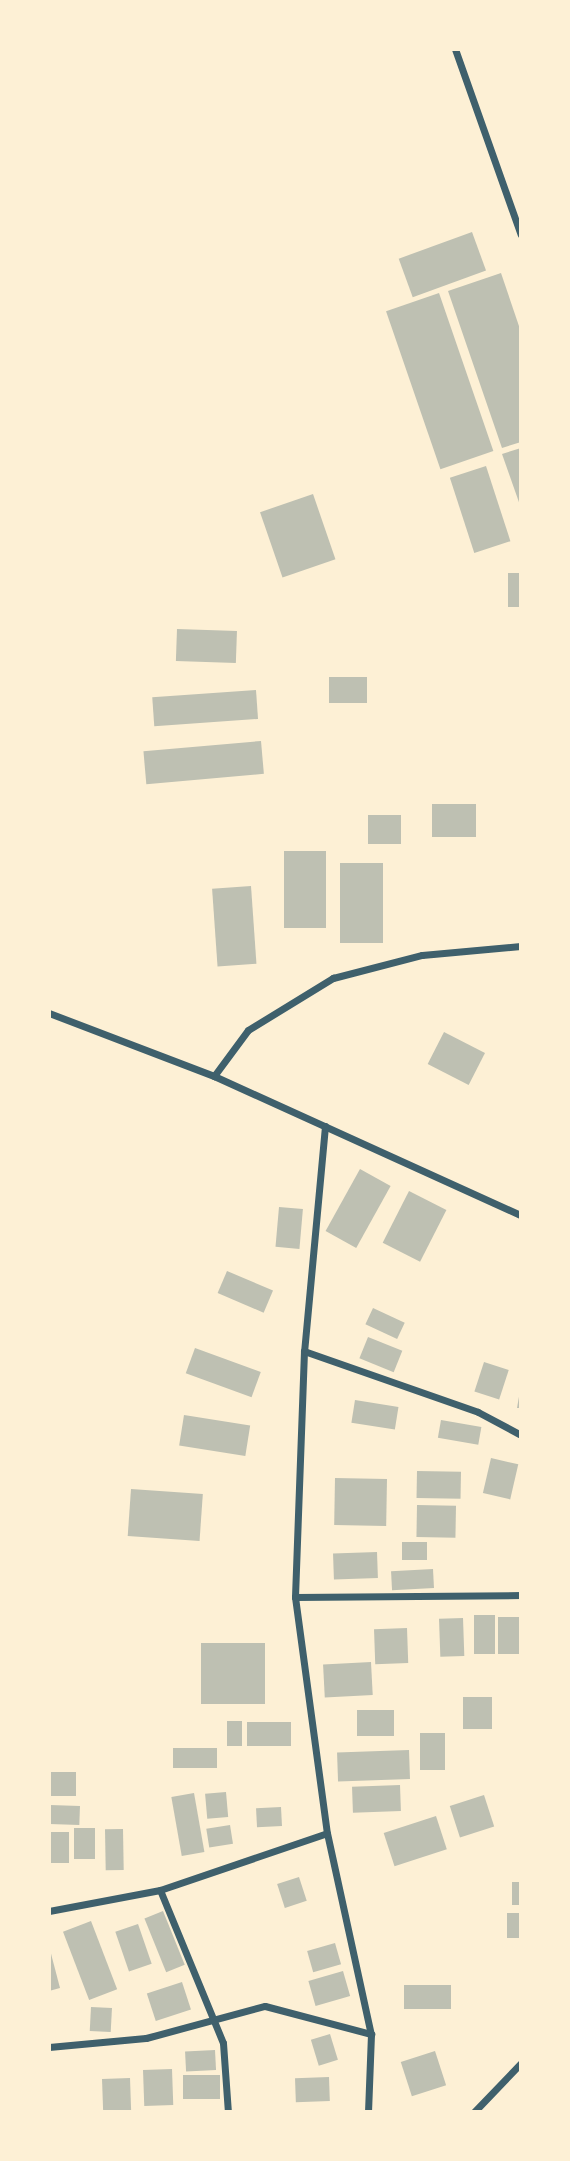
<!DOCTYPE html>
<html>
<head>
<meta charset="utf-8">
<style>
	body { margin:0 }
	#map { position:relative; width:570px; height:2161px; overflow:hidden; background:#fdf0d5; font-family:"Public Sans",sans-serif }
	div>[style] { position:absolute }
	.building>* { inset:0; background:#bec0b2; transform-origin:0 0 }
	.minor>* { height:7px; margin:-3.5px; padding:0 3.5px; transform-origin:3.5px; border-radius:3.5px; background:#3f606c }
	span { translate:-50% -50%; white-space:nowrap; text-align:center; line-height:1.15; -webkit-text-stroke:6px #fdf0d5; paint-order:stroke }
	.frame { position:absolute; inset:0; border:51px solid #fdf0d5; pointer-events:none }
</style>
</head>
<body>
<div id="map">
	<div class="building">
		<div style="left:472px;top:232px;width:41px;height:78px;rotate:70deg"></div>
		<div style="clip-path:polygon(501px 273px,521px 332px,521px 442px,502px 448px,448px 291px)"></div>
		<div style="left:439px;top:293px;width:167px;height:56px;rotate:71deg"></div>
		<div style="clip-path:polygon(521px 448px,521px 508px,502px 454px)"></div>
		<div style="left:486px;top:466px;width:79px;height:38px;rotate:72deg"></div>
		<div style="left:313px;top:494px;width:69px;height:56px;rotate:71deg"></div>
		<div style="left:508px;top:573px;width:13px;height:34px"></div>
		<div style="left:177px;top:629px;width:60px;height:32px;rotate:2deg"></div>
		<div style="left:329px;top:677px;width:38px;height:26px"></div>
		<div style="left:256px;top:690px;width:29px;height:104px;rotate:86deg"></div>
		<div style="left:261px;top:741px;width:33px;height:118px;rotate:85deg"></div>
		<div style="left:432px;top:804px;width:44px;height:33px"></div>
		<div style="left:368px;top:815px;width:33px;height:29px"></div>
		<div style="left:284px;top:851px;width:42px;height:77px"></div>
		<div style="left:340px;top:863px;width:43px;height:80px"></div>
		<div style="left:251px;top:886px;width:78px;height:39px;rotate:86deg"></div>
		<div style="left:444px;top:1032px;width:46px;height:36px;rotate:27deg"></div>
		<div style="left:360px;top:1169px;width:35px;height:71px;rotate:29deg"></div>
		<div style="left:409px;top:1191px;width:42px;height:58px;rotate:27deg"></div>
		<div style="left:279px;top:1207px;width:24px;height:40px;rotate:5deg"></div>
		<div style="left:227px;top:1271px;width:50px;height:24px;rotate:23deg"></div>
		<div style="left:373px;top:1308px;width:35px;height:18px;rotate:25deg"></div>
		<div style="left:368px;top:1337px;width:37px;height:23px;rotate:22deg"></div>
		<div style="left:195px;top:1348px;width:70px;height:27px;rotate:20deg"></div>
		<div style="left:484px;top:1362px;width:26px;height:31px;rotate:18deg"></div>
		<div style="clip-path:polygon(521px 1385px,521px 1408px,517px 1408px)"></div>
		<div style="left:355px;top:1400px;width:44px;height:23px;rotate:9deg"></div>
		<div style="left:184px;top:1415px;width:67px;height:31px;rotate:9deg"></div>
		<div style="left:441px;top:1420px;width:41px;height:18px;rotate:10deg"></div>
		<div style="left:491px;top:1458px;width:28px;height:36px;rotate:13deg"></div>
		<div style="left:417px;top:1471px;width:44px;height:27px;rotate:1deg"></div>
		<div style="left:335px;top:1478px;width:52px;height:47px;rotate:1deg"></div>
		<div style="left:131px;top:1489px;width:72px;height:47px;rotate:4deg"></div>
		<div style="left:417px;top:1505px;width:39px;height:32px;rotate:1deg"></div>
		<div style="left:402px;top:1542px;width:25px;height:18px"></div>
		<div style="left:377px;top:1552px;width:26px;height:44px;rotate:88deg"></div>
		<div style="left:433px;top:1569px;width:19px;height:42px;rotate:87deg"></div>
		<div style="left:474px;top:1615px;width:21px;height:39px"></div>
		<div style="left:521px;top:1617px;width:37px;height:23px;rotate:90deg"></div>
		<div style="left:463px;top:1618px;width:38px;height:24px;rotate:88deg"></div>
		<div style="left:407px;top:1628px;width:35px;height:33px;rotate:88deg"></div>
		<div style="left:201px;top:1643px;width:64px;height:61px"></div>
		<div style="left:371px;top:1662px;width:33px;height:48px;rotate:87deg"></div>
		<div style="left:492px;top:1697px;width:32px;height:29px;rotate:90deg"></div>
		<div style="left:357px;top:1710px;width:37px;height:26px"></div>
		<div style="left:227px;top:1721px;width:15px;height:25px"></div>
		<div style="left:291px;top:1722px;width:24px;height:44px;rotate:90deg"></div>
		<div style="left:420px;top:1733px;width:25px;height:37px"></div>
		<div style="left:173px;top:1748px;width:44px;height:20px"></div>
		<div style="left:409px;top:1750px;width:29px;height:72px;rotate:88deg"></div>
		<div style="left:49px;top:1772px;width:27px;height:24px"></div>
		<div style="left:400px;top:1785px;width:26px;height:48px;rotate:88deg"></div>
		<div style="left:226px;top:1792px;width:25px;height:21px;rotate:85deg"></div>
		<div style="left:194px;top:1793px;width:60px;height:23px;rotate:80deg"></div>
		<div style="left:484px;top:1795px;width:33px;height:36px;rotate:72deg"></div>
		<div style="left:50px;top:1805px;width:30px;height:19px;rotate:2deg"></div>
		<div style="left:281px;top:1807px;width:19px;height:25px;rotate:87deg"></div>
		<div style="left:436px;top:1816px;width:35px;height:55px;rotate:72deg"></div>
		<div style="left:230px;top:1825px;width:19px;height:24px;rotate:81deg"></div>
		<div style="left:74px;top:1828px;width:21px;height:31px"></div>
		<div style="left:123px;top:1829px;width:41px;height:18px;rotate:89deg"></div>
		<div style="left:49px;top:1832px;width:20px;height:31px"></div>
		<div style="left:299px;top:1877px;width:25px;height:23px;rotate:72deg"></div>
		<div style="left:512px;top:1882px;width:9px;height:23px"></div>
		<div style="left:163px;top:1911px;width:58px;height:20px;rotate:68deg"></div>
		<div style="left:521px;top:1913px;width:25px;height:14px;rotate:90deg"></div>
		<div style="left:91px;top:1921px;width:73px;height:30px;rotate:69deg"></div>
		<div style="left:138px;top:1924px;width:42px;height:24px;rotate:71deg"></div>
		<div style="left:335px;top:1943px;width:22px;height:29px;rotate:74deg"></div>
		<div style="clip-path:polygon(49px 1946px,60px 1988px,49px 1991px)"></div>
		<div style="left:343px;top:1971px;width:26px;height:36px;rotate:74deg"></div>
		<div style="left:182px;top:1982px;width:29px;height:37px;rotate:72deg"></div>
		<div style="left:451px;top:1985px;width:24px;height:47px;rotate:90deg"></div>
		<div style="left:91px;top:2007px;width:21px;height:24px;rotate:3deg"></div>
		<div style="left:330px;top:2034px;width:27px;height:20px;rotate:73deg"></div>
		<div style="left:215px;top:2050px;width:20px;height:30px;rotate:87deg"></div>
		<div style="left:435px;top:2051px;width:36px;height:36px;rotate:72deg"></div>
		<div style="left:172px;top:2069px;width:36px;height:29px;rotate:88deg"></div>
		<div style="left:220px;top:2075px;width:24px;height:37px;rotate:90deg"></div>
		<div style="left:329px;top:2077px;width:24px;height:34px;rotate:88deg"></div>
		<div style="left:130px;top:2078px;width:34px;height:28px;rotate:88deg"></div>
	</div>
	<div class="minor">
		<div style="left:455px;top:49px;width:197px;rotate:70.5deg"></div>
		<div style="left:49px;top:1013px;width:177px;rotate:20.9deg"></div>
		<div style="left:214px;top:1076px;width:337px;rotate:24.4deg"></div>
		<div style="left:214px;top:1076px;width:57px;rotate:-53.5deg"></div>
		<div style="left:248px;top:1030px;width:100px;rotate:-31.5deg"></div>
		<div style="left:333px;top:978px;width:92px;rotate:-14.5deg"></div>
		<div style="left:422px;top:955px;width:99px;rotate:-5.2deg"></div>
		<div style="left:325px;top:1126px;width:226px;rotate:95.3deg"></div>
		<div style="left:304px;top:1351px;width:246px;rotate:92.1deg"></div>
		<div style="left:295px;top:1597px;width:238px;rotate:82.3deg"></div>
		<div style="left:327px;top:1833px;width:206px;rotate:77.7deg"></div>
		<div style="left:371px;top:2034px;width:78px;rotate:92.2deg"></div>
		<div style="left:304px;top:1351px;width:184px;rotate:19.3deg"></div>
		<div style="left:478px;top:1412px;width:49px;rotate:28.1deg"></div>
		<div style="left:295px;top:1597px;width:226px;rotate:-0.5deg"></div>
		<div style="left:160px;top:1890px;width:165px;rotate:67.6deg"></div>
		<div style="left:223px;top:2043px;width:69px;rotate:85.9deg"></div>
		<div style="left:49px;top:1911px;width:113px;rotate:-10.7deg"></div>
		<div style="left:160px;top:1890px;width:176px;rotate:-18.8deg"></div>
		<div style="left:49px;top:2047px;width:97px;rotate:-5.3deg"></div>
		<div style="left:146px;top:2038px;width:123px;rotate:-15.1deg"></div>
		<div style="left:265px;top:2006px;width:110px;rotate:14.8deg"></div>
		<div style="left:474px;top:2112px;width:68px;rotate:-46.2deg"></div>
	</div>
	<div class="frame"></div>
</div>
</body>
</html>
